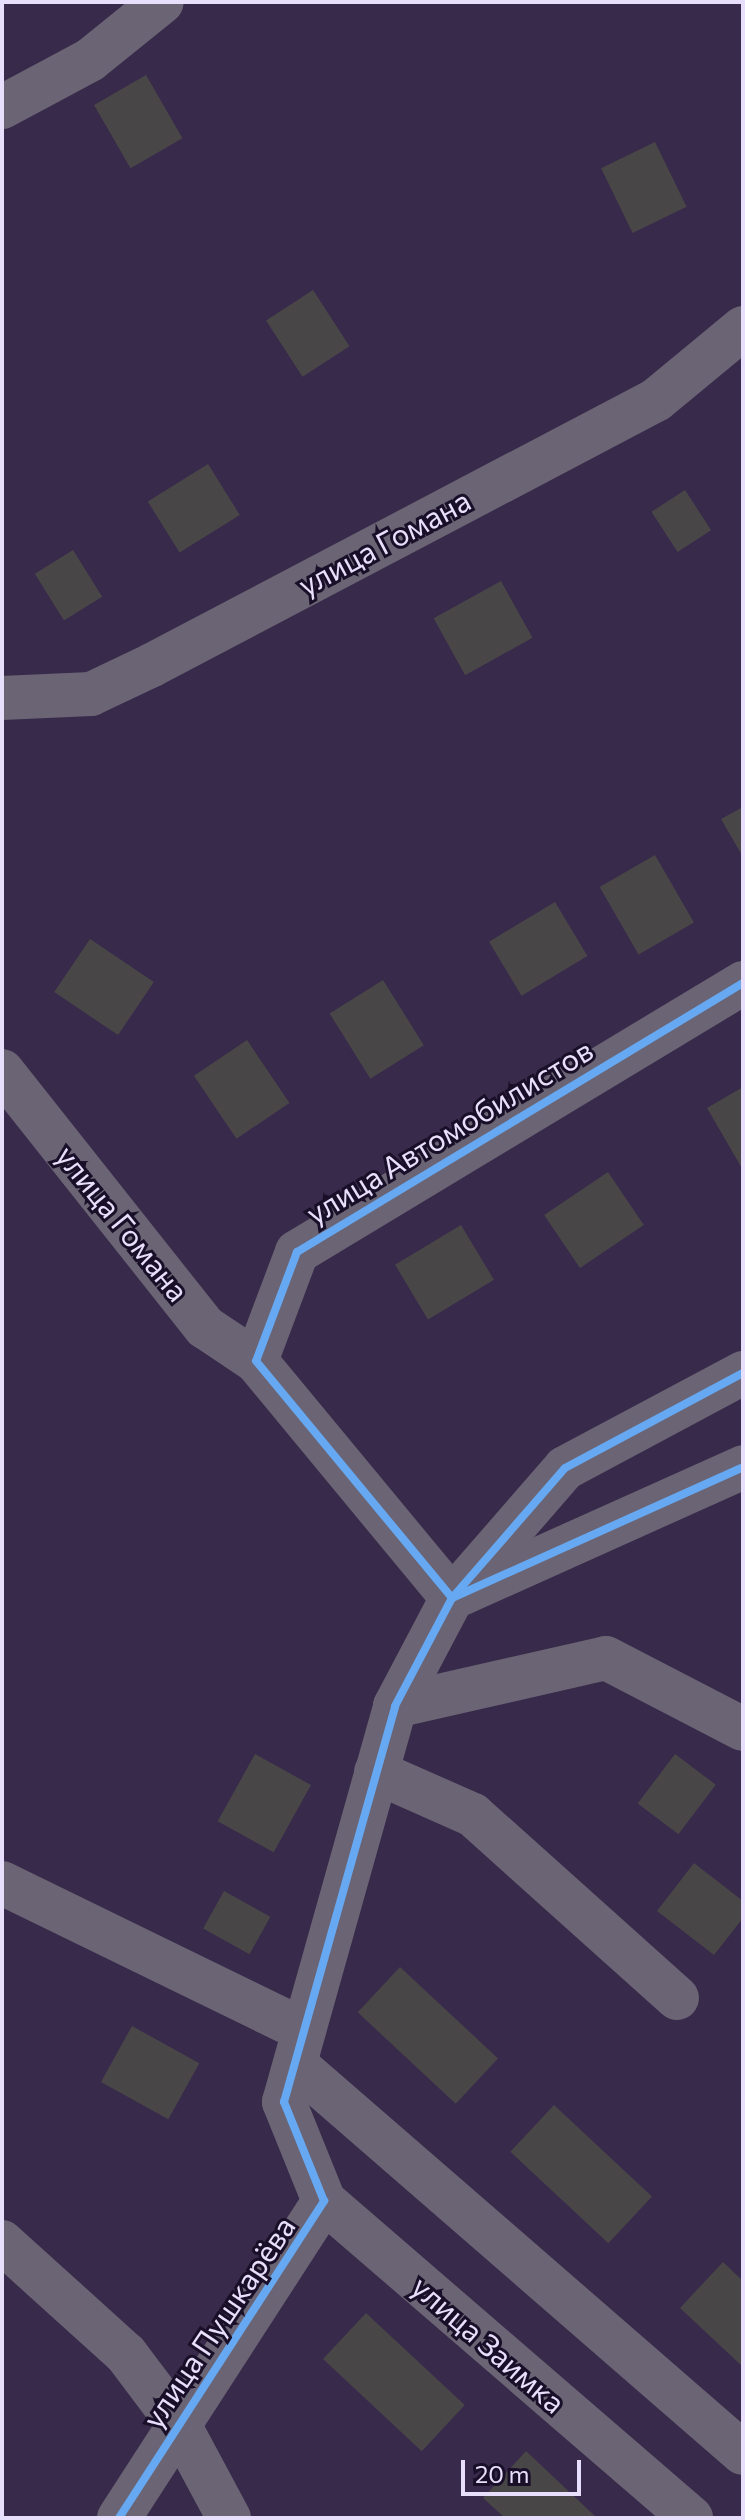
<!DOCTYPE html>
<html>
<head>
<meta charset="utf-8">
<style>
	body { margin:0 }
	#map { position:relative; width:745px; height:2520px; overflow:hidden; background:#382a4a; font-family:Commissioner,sans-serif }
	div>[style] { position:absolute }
	.building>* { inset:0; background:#494648; transform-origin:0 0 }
	.minor>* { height:44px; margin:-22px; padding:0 22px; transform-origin:22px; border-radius:22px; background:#6a6474 }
	.cycleway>* { height:8px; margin:-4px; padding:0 4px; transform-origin:4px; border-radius:4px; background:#66a8f1 }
	span { translate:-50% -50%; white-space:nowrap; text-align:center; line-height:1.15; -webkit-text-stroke:6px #190f28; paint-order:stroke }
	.street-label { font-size:30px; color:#e8dffc }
	.frame { position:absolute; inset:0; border:4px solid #e8dffc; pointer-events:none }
	.scale { position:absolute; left:461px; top:2460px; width:120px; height:36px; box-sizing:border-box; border:4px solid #e8dffc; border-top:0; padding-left:10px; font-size:24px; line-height:28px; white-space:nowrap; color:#e8dffc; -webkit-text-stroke:6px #190f28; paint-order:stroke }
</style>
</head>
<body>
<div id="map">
	<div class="building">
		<div style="left:146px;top:75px;width:73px;height:60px;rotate:60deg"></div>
		<div style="left:655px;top:142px;width:72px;height:60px;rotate:64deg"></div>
		<div style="left:313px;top:290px;width:67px;height:56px;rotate:57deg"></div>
		<div style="left:208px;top:464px;width:60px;height:71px;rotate:58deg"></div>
		<div style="left:685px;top:490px;width:48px;height:40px;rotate:57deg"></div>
		<div style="left:73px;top:550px;width:55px;height:45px;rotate:58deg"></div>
		<div style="left:501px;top:581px;width:65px;height:77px;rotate:61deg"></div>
		<div style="clip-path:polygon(743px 807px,743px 857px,721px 819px)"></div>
		<div style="left:655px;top:855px;width:78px;height:64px;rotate:60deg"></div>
		<div style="left:555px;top:902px;width:63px;height:77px;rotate:59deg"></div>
		<div style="left:90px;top:939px;width:77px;height:64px;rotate:34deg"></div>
		<div style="left:383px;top:980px;width:77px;height:63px;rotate:58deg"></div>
		<div style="left:247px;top:1040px;width:76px;height:64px;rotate:56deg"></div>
		<div style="clip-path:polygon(743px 1087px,743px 1170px,707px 1108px)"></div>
		<div style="left:608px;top:1172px;width:64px;height:77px;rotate:56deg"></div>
		<div style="left:461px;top:1225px;width:64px;height:77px;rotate:59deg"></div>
		<div style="left:255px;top:1754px;width:64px;height:77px;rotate:29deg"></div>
		<div style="left:675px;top:1754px;width:51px;height:62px;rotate:37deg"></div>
		<div style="clip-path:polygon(694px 1863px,743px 1901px,743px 1918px,714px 1955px,657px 1911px)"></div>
		<div style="left:224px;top:1891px;width:53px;height:43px;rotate:29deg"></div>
		<div style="left:400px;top:1967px;width:134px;height:62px;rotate:43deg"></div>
		<div style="left:132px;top:2026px;width:77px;height:64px;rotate:29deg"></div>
		<div style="left:554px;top:2105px;width:134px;height:64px;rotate:43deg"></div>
		<div style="clip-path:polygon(723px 2262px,743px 2281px,743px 2367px,680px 2308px)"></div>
		<div style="left:366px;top:2313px;width:135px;height:63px;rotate:43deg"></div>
		<div style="clip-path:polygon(526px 2451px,597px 2518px,505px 2518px,483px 2498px)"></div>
	</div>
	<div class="minor">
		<div style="left:2px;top:107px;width:100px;rotate:-28.1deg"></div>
		<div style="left:90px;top:60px;width:92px;rotate:-38.9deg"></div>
		<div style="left:2px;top:698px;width:89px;rotate:-2.6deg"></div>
		<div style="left:91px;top:694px;width:68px;rotate:-25.4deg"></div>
		<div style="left:152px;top:665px;width:569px;rotate:-27.74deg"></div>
		<div style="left:656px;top:400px;width:113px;rotate:-39.6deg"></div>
		<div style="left:743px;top:983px;width:521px;rotate:148.9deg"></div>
		<div style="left:297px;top:1252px;width:116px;rotate:110.6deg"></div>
		<div style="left:256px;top:1361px;width:308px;rotate:50.4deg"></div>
		<div style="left:452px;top:1598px;width:319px;rotate:-24.2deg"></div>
		<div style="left:2px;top:1071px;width:327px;rotate:51.6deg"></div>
		<div style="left:205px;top:1327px;width:61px;rotate:33.7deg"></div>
		<div style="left:395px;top:1706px;width:216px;rotate:-12.8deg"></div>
		<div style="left:606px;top:1658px;width:154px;rotate:27.4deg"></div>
		<div style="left:376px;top:1772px;width:106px;rotate:23.9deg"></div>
		<div style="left:473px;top:1815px;width:274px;rotate:41.9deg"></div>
		<div style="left:2px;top:1883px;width:336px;rotate:26deg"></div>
		<div style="left:295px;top:2064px;width:593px;rotate:40.97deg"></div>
		<div style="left:324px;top:2201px;width:485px;rotate:40.8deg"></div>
		<div style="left:2px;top:2242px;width:167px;rotate:42.1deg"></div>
		<div style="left:126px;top:2354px;width:86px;rotate:53deg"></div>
		<div style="left:178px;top:2423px;width:108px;rotate:61.8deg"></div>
		<div style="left:119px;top:2518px;width:378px;rotate:-57.1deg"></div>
		<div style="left:324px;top:2201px;width:107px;rotate:-112deg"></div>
		<div style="left:284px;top:2102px;width:411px;rotate:-74.3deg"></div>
		<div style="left:395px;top:1706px;width:122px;rotate:-62.2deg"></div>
		<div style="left:452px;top:1598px;width:172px;rotate:-49deg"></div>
		<div style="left:565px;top:1468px;width:202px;rotate:-28.1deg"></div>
	</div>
	<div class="cycleway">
		<div style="left:743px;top:983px;width:521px;rotate:148.9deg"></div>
		<div style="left:297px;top:1252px;width:116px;rotate:110.6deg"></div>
		<div style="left:256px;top:1361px;width:308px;rotate:50.4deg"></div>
		<div style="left:452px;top:1598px;width:319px;rotate:-24.2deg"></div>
		<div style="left:119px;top:2518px;width:378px;rotate:-57.1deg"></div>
		<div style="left:324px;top:2201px;width:107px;rotate:-112deg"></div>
		<div style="left:284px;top:2102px;width:411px;rotate:-74.3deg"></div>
		<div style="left:395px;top:1706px;width:122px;rotate:-62.2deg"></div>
		<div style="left:452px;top:1598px;width:172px;rotate:-49deg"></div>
		<div style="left:565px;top:1468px;width:202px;rotate:-28.1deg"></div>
	</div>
	<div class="street-label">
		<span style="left:384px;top:542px;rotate:-28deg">улица Гомана</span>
		<span style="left:449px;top:1131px;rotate:-31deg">улица Автомобилистов</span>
		<span style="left:123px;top:1223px;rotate:51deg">улица Гомана</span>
		<span style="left:218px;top:2322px;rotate:-56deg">улица Пушкарёва</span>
		<span style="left:489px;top:2344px;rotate:41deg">улица Заимка</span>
	</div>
	<div class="frame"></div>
	<div class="scale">20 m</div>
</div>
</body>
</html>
